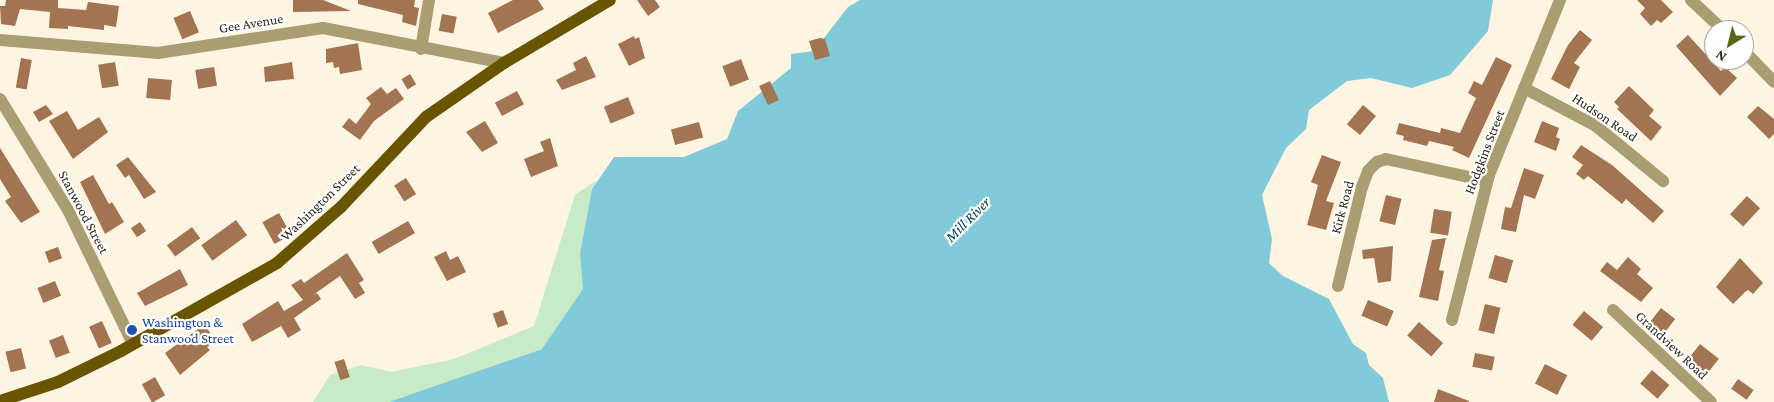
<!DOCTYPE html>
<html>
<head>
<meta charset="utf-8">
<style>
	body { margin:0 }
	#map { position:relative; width:1774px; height:402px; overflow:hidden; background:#fdf5e1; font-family:"Crimson Pro",serif }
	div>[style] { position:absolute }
	.green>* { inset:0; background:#c7eac7 }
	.water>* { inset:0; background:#80cada }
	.building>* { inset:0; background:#a37451; transform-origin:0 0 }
	.minor>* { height:12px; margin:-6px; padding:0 6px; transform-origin:6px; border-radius:6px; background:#ab9d72 }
	.major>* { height:12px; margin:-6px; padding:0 6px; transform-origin:6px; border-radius:6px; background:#695400 }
	.dots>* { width:14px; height:14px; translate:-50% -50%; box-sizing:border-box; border:2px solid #fff; border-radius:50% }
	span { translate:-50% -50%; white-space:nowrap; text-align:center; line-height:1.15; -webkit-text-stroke:4.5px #fff; paint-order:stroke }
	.street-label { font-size:14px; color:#2c271b }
	.transit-label { font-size:14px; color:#164399 }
	.left { translate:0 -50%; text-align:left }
	.water-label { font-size:15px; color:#004651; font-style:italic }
	.north { position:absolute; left:1704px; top:20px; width:50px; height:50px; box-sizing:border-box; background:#fff; border:1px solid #aba9a4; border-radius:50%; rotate:216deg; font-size:14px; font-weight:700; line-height:20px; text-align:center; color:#2c271b }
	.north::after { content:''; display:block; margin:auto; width:18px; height:22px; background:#576916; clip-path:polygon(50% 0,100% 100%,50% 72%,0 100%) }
</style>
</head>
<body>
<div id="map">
	<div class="green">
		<div style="clip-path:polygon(597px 180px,592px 189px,580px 253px,584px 297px,569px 339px,392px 402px,313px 402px,330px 375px,361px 365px,391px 372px,454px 359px,534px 326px,575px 195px)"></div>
	</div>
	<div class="water">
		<div style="clip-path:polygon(860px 0,1493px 0,1488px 31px,1450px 75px,1412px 88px,1371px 78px,1347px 81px,1309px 110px,1306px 129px,1286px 148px,1262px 195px,1272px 239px,1269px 263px,1283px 276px,1329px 299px,1353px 344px,1366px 353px,1369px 365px,1383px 378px,1389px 402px,389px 402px,542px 349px,583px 289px,580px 253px,592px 189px,614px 157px,684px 157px,727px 139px,738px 111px,791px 68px,791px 54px,814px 51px,848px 7px)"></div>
	</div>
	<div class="building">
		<div style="clip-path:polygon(6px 0,58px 0,58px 8px,86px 10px,88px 2px,119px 6px,116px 27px,104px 25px,104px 30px,68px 26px,68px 29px,49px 28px,50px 12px,20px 9px,15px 26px,1px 24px,0 6px,5px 6px)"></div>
		<div style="clip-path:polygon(293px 0,323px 0,351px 11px,293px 12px)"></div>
		<div style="clip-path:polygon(358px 0,415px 0,414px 7px,419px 8px,416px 26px,402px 22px,403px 15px,358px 4px)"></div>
		<div style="clip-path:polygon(513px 0,538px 0,544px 9px,498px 33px,488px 13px)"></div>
		<div style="clip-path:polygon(637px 0,655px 0,660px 7px,648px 16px)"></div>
		<div style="clip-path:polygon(1637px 0,1661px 0,1673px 12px,1661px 23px,1657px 20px,1651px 26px,1640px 14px,1645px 8px)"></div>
		<div style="left:190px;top:11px;width:23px;height:18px;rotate:67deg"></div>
		<div style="left:442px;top:14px;width:15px;height:17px;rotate:11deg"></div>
		<div style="clip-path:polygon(1580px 30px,1592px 40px,1574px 63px,1580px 67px,1569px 89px,1551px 79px,1568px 45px)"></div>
		<div style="clip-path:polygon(1688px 35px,1721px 71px,1725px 67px,1737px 78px,1720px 96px,1676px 46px)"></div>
		<div style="clip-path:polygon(634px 36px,635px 39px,639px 37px,645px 58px,629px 66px,618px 44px)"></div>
		<div style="clip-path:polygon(820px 38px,825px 39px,830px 56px,815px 60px,809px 41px)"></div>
		<div style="clip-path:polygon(358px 43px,362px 70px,340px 74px,339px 67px,334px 68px,333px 62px,326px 63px,326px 49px)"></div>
		<div style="clip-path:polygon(586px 56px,596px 77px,562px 90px,556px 80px,576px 70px,573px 63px)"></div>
		<div style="clip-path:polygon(1496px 57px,1512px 65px,1469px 158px,1452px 150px,1454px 147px,1429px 141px,1427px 146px,1403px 140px,1404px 136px,1396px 134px,1399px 123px,1440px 133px,1441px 128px,1460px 133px,1476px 98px,1468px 93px,1474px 81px,1482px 85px)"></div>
		<div style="left:21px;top:58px;width:11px;height:30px;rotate:10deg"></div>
		<div style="left:741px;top:59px;width:22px;height:20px;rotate:69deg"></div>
		<div style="left:115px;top:62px;width:24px;height:17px;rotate:81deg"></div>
		<div style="clip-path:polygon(292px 62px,294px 79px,265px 82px,264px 67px)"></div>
		<div style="left:214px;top:67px;width:19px;height:19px;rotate:81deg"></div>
		<div style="left:410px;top:74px;width:12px;height:10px;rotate:59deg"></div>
		<div style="left:148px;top:78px;width:24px;height:20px;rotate:5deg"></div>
		<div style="left:770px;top:81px;width:21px;height:12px;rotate:65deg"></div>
		<div style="clip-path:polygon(1629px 86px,1654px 110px,1649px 116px,1662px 127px,1651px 141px,1617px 109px,1619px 107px,1614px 102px)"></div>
		<div style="clip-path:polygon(381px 87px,387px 94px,396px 88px,404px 99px,374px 121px,360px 140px,342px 127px,349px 118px,356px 124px,371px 104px,366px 98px)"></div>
		<div style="left:517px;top:91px;width:15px;height:25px;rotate:62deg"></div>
		<div style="left:628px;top:97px;width:18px;height:26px;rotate:68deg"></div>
		<div style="clip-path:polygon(46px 105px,53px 114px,39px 122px,33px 112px)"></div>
		<div style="left:1363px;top:105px;width:17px;height:25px;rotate:40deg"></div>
		<div style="clip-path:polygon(1758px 106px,1774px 119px,1774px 134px,1769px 139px,1747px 117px)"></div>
		<div style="clip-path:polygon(67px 111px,78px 130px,99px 117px,108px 132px,73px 159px,49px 121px)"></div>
		<div style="clip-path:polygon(485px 121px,498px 143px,482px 152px,466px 132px)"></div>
		<div style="clip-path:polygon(1542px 121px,1559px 128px,1556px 137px,1560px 139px,1556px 151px,1534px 142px)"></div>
		<div style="left:699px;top:122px;width:16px;height:29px;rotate:75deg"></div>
		<div style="clip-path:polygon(550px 138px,558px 166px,531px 177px,524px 159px,544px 151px,540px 142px)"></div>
		<div style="clip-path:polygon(1581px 145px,1612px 165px,1664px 211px,1653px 223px,1626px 199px,1622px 204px,1588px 176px,1584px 180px,1576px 174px,1583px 165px,1572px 157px)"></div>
		<div style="clip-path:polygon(0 148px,40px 212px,21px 223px,5px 201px,11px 197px,0 179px)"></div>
		<div style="clip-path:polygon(1322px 155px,1341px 162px,1326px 201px,1334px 203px,1326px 230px,1307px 225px,1318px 185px,1311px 182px)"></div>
		<div style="clip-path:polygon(128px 157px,156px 192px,144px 199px,129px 175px,125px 178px,116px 165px)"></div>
		<div style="clip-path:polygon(1524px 168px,1544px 175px,1535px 199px,1524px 195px,1516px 232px,1501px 229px,1505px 207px,1511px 208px)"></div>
		<div style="clip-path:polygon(93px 175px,109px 204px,112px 202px,124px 222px,105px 234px,80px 182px)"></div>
		<div style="left:406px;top:178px;width:19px;height:14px;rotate:58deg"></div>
		<div style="left:1386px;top:195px;width:16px;height:27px;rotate:14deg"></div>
		<div style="left:1747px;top:196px;width:18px;height:25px;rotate:43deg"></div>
		<div style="left:1434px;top:209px;width:18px;height:24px;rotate:9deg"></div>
		<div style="left:279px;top:213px;width:25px;height:19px;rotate:61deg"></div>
		<div style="left:236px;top:220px;width:19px;height:43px;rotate:54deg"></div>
		<div style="left:408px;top:221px;width:14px;height:42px;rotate:60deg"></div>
		<div style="left:140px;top:222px;width:11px;height:11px;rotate:56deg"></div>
		<div style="left:192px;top:227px;width:14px;height:31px;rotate:54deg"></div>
		<div style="clip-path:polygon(1446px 238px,1439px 270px,1444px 271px,1438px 301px,1419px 297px,1432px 240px)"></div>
		<div style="clip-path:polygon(1393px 246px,1391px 281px,1378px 283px,1374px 258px,1363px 259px,1362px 250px)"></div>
		<div style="left:58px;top:247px;width:12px;height:14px;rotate:70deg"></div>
		<div style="clip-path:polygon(446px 251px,450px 260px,458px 256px,466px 272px,447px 281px,434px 257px)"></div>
		<div style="clip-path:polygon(347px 253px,364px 280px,359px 283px,365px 293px,355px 299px,340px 276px,313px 295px,317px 293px,321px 299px,294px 318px,301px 330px,288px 338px,281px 326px,252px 342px,242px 324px,278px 301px,284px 311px,303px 300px,291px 285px,301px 279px,304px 283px)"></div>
		<div style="left:1495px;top:255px;width:19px;height:24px;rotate:16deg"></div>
		<div style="clip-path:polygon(1628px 257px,1641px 269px,1637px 274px,1653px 288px,1641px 302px,1600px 271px,1607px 262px,1617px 270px)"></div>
		<div style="clip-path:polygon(1740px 258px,1763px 283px,1753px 294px,1748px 290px,1745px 292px,1733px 304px,1716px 287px)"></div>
		<div style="clip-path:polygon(180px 269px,188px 285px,145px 306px,137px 293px)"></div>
		<div style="left:55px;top:281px;width:16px;height:19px;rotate:68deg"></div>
		<div style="left:1368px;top:300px;width:28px;height:17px;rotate:23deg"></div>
		<div style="left:1485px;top:304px;width:16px;height:27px;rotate:14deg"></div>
		<div style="left:1661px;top:308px;width:18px;height:21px;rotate:38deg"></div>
		<div style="left:503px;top:310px;width:15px;height:11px;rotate:70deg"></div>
		<div style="left:1584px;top:311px;width:25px;height:18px;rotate:40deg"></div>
		<div style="left:102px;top:321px;width:24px;height:14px;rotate:66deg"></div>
		<div style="left:1419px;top:322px;width:32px;height:18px;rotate:41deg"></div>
		<div style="clip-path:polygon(201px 327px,206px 327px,216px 341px,207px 347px,210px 350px,180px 375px,165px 353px)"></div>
		<div style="left:63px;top:335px;width:19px;height:15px;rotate:69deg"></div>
		<div style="left:1700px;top:344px;width:24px;height:22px;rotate:38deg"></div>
		<div style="left:21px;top:348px;width:21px;height:16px;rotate:76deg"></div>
		<div style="left:1475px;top:353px;width:20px;height:14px;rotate:11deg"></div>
		<div style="left:344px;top:359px;width:19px;height:10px;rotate:72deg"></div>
		<div style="left:1545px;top:364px;width:25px;height:22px;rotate:27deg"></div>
		<div style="left:1652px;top:370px;width:23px;height:18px;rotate:41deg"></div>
		<div style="left:155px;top:377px;width:21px;height:15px;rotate:61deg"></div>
		<div style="left:1738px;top:379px;width:19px;height:12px;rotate:35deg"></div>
		<div style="clip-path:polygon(1438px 389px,1469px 401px,1469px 402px,1434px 402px)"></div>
	</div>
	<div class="minor">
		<div style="left:1691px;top:0;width:44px;rotate:43.2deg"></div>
		<div style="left:0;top:40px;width:159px;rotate:4.7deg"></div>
		<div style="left:158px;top:53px;width:167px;rotate:-8.6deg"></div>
		<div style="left:323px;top:28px;width:184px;rotate:10.9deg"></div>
		<div style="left:421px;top:49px;width:50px;rotate:-80.7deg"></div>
		<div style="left:1744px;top:51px;width:43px;rotate:45.9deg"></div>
		<div style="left:1524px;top:88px;width:81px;rotate:27.8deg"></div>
		<div style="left:1596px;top:126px;width:87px;rotate:39.4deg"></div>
		<div style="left:0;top:99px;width:130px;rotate:58.5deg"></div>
		<div style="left:68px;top:210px;width:149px;rotate:64.1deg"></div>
		<div style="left:1338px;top:286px;width:102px;rotate:-76.4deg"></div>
		<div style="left:1362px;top:187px;width:17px;rotate:-69deg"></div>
		<div style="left:1368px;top:171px;width:13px;rotate:-45deg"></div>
		<div style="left:1377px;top:162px;width:9px;rotate:-18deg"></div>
		<div style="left:1386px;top:159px;width:103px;rotate:12.3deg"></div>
		<div style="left:1613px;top:310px;width:134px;rotate:43.2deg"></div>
		<div style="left:1452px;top:320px;width:150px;rotate:-75.7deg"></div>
		<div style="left:1489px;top:175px;width:189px;rotate:-67.9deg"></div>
	</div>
	<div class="major">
		<div style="left:0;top:401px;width:61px;rotate:-18.1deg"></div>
		<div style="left:58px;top:382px;width:70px;rotate:-26.2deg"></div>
		<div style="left:121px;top:351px;width:179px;rotate:-29.4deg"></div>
		<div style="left:277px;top:263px;width:85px;rotate:-41.2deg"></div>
		<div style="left:341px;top:207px;width:124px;rotate:-46.6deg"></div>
		<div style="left:426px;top:117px;width:95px;rotate:-34.7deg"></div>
		<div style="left:504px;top:63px;width:123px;rotate:-30.7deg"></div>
	</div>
	<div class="dots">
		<div style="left:132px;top:330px;background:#1a4fb4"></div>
	</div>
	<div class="street-label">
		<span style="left:251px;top:23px;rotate:-9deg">Gee Avenue</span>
		<span style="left:1605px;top:117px;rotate:34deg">Hudson Road</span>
		<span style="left:1484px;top:152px;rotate:-69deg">Hodgkins Street</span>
		<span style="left:320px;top:202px;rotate:-44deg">Washington Street</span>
		<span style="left:1342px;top:207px;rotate:-75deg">Kirk Road</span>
		<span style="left:84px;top:212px;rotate:62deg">Stanwood Street</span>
		<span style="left:1672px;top:345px;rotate:43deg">Grandview Road</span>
	</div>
	<div class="transit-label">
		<span class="left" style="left:142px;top:330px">Washington &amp;<br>Stanwood Street</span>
	</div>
	<div class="water-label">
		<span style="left:968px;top:220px;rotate:-45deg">Mill River</span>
	</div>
	<div class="north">N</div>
</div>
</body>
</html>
